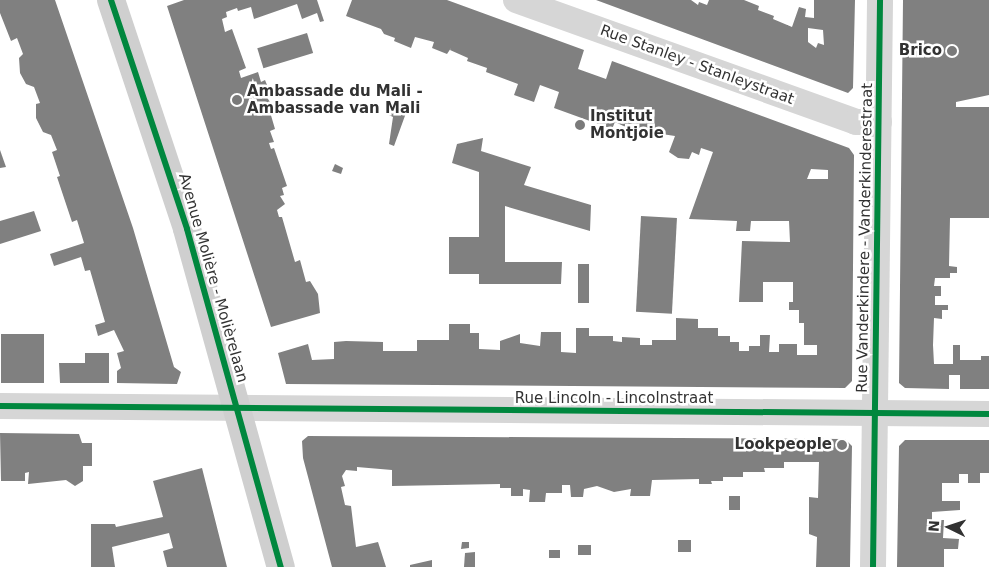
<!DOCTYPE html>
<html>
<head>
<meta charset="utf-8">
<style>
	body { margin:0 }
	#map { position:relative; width:989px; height:567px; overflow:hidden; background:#fff; font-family:"DejaVu Sans",sans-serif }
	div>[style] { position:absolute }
	.building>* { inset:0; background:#808080; transform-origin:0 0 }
	.street>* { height:26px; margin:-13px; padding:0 13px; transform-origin:13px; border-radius:13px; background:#d6d6d6 }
	.secondary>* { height:28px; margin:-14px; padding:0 14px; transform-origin:14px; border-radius:14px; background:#cfcfcf }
	.cycleway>* { height:6px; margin:-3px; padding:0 3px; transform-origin:3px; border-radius:3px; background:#00873e }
	.dots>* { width:14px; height:14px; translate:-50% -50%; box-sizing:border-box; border:2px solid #fff; border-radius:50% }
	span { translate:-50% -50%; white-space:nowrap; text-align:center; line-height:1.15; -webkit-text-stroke:5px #fff; paint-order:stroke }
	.poi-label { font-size:15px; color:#323232; font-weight:700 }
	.right { translate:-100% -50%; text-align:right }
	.left { translate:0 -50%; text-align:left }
	.street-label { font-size:15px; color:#323232 }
	.north { position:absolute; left:924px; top:502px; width:50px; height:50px; -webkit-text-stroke:4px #fff; paint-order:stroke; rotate:274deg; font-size:14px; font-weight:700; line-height:20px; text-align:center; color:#323232 }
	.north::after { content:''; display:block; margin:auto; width:18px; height:22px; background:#323232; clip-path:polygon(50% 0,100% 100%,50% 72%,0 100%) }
</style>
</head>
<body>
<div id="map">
	<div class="building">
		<div style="clip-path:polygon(0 0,55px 0,133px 228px,174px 367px,181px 372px,177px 384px,117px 383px,117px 371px,121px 368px,117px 353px,124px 351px,114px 330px,98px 336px,95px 325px,105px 322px,90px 270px,85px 271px,81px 257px,54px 266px,50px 254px,84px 243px,77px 220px,72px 222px,57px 177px,60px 176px,52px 152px,57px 150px,51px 135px,43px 132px,36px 118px,36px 104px,40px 103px,34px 87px,26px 84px,20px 73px,19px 58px,23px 54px,17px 38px,11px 41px,0 13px)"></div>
		<div style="clip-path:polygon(184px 0,317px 0,324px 21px,320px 22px,317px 13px,302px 19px,297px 4px,254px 19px,251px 7px,238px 11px,237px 8px,226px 12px,227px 17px,222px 19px,225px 32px,232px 29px,246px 68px,239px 71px,241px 78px,258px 72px,261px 82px,265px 80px,271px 95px,266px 96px,272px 105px,270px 112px,275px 129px,270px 131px,274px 142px,269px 143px,271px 149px,274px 148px,287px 186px,282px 188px,284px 195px,280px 196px,285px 204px,277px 210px,279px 217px,282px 217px,295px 262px,300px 260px,306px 282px,310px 281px,318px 294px,320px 313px,271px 327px,167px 6px)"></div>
		<div style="clip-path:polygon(evenodd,352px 0,447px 0,584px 50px,578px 69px,606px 79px,612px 61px,849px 148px,854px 155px,852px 381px,845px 388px,286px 384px,278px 353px,308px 344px,312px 360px,334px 359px,334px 342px,346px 341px,383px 342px,383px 351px,417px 351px,417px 340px,449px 340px,449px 324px,470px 324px,470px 333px,479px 333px,479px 349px,500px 350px,500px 341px,520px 334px,520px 343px,540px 346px,541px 332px,561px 332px,561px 352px,576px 353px,576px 328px,589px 328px,589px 336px,613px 336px,613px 341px,622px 342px,622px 337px,640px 338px,640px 345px,652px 345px,652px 340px,676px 340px,676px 318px,698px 319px,698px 328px,718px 328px,718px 336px,730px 336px,730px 342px,739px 342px,739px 351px,749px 351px,749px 346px,760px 346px,760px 335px,770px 335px,769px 352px,779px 352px,779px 344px,797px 344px,797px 355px,817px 355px,817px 345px,804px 345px,804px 323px,799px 323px,799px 310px,789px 310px,789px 302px,793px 302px,793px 282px,763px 282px,763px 302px,739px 302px,742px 241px,790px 242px,789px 221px,751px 221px,750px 231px,736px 231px,737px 221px,689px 219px,713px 152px,701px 148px,699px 155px,692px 152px,689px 159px,678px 158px,669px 152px,675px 136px,655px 133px,653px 140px,615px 122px,612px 129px,554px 108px,559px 92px,540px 85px,534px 102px,514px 95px,518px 84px,486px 72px,487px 68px,467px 61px,468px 58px,450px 50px,451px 48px,447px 54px,432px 48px,434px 42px,415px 37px,411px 48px,394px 41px,395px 38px,384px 34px,381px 29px,346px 16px,352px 0,811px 169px,828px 170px,828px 179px,807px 179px,811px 169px)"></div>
		<div style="clip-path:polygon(evenodd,596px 0,691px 0,698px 5px,699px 2px,707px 5px,709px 0,744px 0,759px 6px,758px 10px,774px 16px,773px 19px,792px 27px,799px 7px,806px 9px,805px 17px,814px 18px,814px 0,855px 0,853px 88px,848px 93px,596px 0,808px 28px,823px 30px,824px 45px,818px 43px,816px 48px,808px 42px,808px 28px)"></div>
		<div style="clip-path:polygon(903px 0,989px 0,989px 95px,956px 102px,956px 107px,989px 107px,989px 218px,950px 218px,949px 266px,957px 267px,957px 273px,950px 273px,950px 278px,935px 278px,934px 286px,941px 286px,941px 296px,935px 296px,935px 305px,948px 305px,948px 310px,942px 310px,942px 319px,934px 318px,933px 345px,934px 364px,953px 364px,953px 345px,960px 345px,960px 360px,981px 360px,981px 356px,989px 356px,989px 389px,960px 389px,960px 375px,949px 375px,949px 389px,905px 388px,899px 383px)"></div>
		<div style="left:307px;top:33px;width:21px;height:52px;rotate:73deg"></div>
		<div style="clip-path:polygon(389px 104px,406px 113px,394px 146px,389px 144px,393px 117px,385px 113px)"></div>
		<div style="clip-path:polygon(483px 138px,481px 151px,531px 167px,524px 185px,591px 205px,590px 231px,505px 206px,505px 262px,562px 262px,561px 284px,479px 284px,479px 274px,449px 274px,449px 237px,479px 237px,479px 172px,452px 163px,457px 144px)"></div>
		<div style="clip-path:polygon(0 150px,6px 167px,0 168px)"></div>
		<div style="clip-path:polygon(335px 164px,343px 168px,341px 174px,332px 171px)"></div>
		<div style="clip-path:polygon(34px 211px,41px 231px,0 244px,0 221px)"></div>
		<div style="left:641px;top:216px;width:36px;height:96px;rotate:3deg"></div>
		<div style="left:578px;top:264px;width:11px;height:39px"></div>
		<div style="left:1px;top:334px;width:43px;height:49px"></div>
		<div style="clip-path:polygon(85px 353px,109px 353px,109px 383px,60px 383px,59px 363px,85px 363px)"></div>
		<div style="clip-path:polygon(0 433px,79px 434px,82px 443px,92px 443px,92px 466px,83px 466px,83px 481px,75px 486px,66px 480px,28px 484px,29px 472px,25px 473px,25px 481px,1px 481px)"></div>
		<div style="clip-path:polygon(308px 436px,845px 439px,852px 446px,850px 567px,816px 567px,817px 537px,809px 534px,809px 497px,818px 498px,819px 462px,784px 462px,784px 468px,764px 468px,765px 472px,743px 472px,743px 477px,723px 477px,723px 481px,711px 481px,712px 484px,699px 484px,699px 479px,652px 480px,650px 496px,630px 496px,631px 489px,614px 492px,597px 486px,584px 489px,583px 497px,571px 497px,570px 485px,562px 485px,562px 493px,546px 493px,545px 502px,529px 502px,530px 490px,523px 489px,523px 496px,511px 496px,511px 488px,500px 488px,500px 484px,392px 486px,392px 470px,357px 467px,357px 471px,346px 470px,342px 476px,345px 486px,341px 487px,345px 505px,351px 506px,356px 547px,378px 542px,386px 567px,332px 567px,303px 458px,302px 441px)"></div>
		<div style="clip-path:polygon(905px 440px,989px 440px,989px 473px,980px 473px,980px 483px,968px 483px,968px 474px,959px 474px,959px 483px,942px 483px,942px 501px,960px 501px,960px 510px,932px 512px,932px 520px,944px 520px,943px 538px,959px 539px,958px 549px,944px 549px,944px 567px,897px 567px,899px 446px)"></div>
		<div style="clip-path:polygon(202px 468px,227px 567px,167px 567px,163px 551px,173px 548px,169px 533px,112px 547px,115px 567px,91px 567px,91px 524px,115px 524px,116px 527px,163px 517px,153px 481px)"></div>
		<div style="left:729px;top:496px;width:11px;height:14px"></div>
		<div style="left:678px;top:540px;width:13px;height:12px"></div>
		<div style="clip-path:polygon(462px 542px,469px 542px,469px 548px,461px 549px)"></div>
		<div style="left:578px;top:545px;width:13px;height:10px"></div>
		<div style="left:549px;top:550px;width:11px;height:8px"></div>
		<div style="clip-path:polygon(475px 552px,475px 567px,464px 567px,465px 553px)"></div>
		<div style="clip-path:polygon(432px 560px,432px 567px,410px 567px,410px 565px)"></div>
	</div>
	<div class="street">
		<div style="left:516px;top:0;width:361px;rotate:19.7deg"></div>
		<div style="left:856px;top:122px;width:23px"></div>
		<div style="left:0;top:406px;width:989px;rotate:0.46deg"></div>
		<div style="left:873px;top:567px;width:567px;rotate:-89.29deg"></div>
	</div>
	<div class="secondary">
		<div style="left:111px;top:0;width:241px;rotate:71.6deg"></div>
		<div style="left:187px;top:229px;width:351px;rotate:74.5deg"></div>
	</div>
	<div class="cycleway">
		<div style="left:111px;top:0;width:241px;rotate:71.6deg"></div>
		<div style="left:187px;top:229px;width:351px;rotate:74.5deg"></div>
		<div style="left:0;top:406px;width:989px;rotate:0.46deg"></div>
		<div style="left:873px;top:567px;width:567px;rotate:-89.29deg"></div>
	</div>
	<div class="dots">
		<div style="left:952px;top:51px;background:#7a7a7a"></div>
		<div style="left:237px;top:100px;background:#7a7a7a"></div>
		<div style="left:580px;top:125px;background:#7a7a7a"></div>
		<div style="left:842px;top:445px;background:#7a7a7a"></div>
	</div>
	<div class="poi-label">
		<span class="right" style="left:942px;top:51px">Brico</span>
		<span class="left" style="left:247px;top:100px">Ambassade du Mali -<br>Ambassade van Mali</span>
		<span class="left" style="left:590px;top:125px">Institut<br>Montjoie</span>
		<span class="right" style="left:832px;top:445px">Lookpeople</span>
	</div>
	<div class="street-label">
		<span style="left:697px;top:65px;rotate:20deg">Rue Stanley - Stanleystraat</span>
		<span style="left:865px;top:238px;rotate:-89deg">Rue Vanderkindere - Vanderkinderestraat</span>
		<span style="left:213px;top:278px;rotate:74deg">Avenue Molière - Molièrelaan</span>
		<span style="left:614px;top:399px">Rue Lincoln - Lincolnstraat</span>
	</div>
	<div class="north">N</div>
</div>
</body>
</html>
